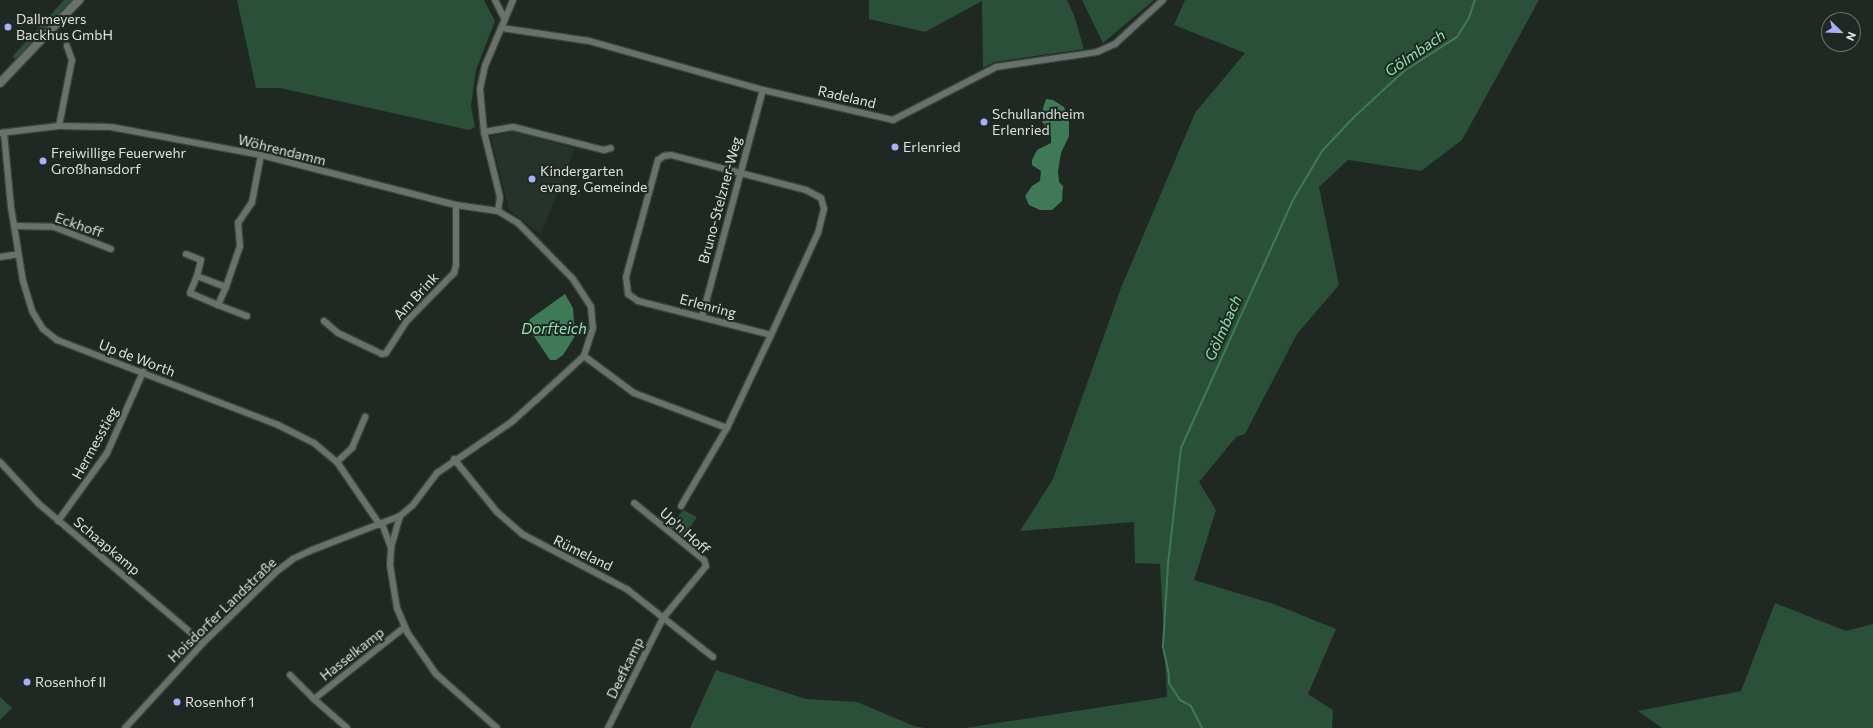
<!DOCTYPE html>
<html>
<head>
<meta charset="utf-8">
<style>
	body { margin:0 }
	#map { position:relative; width:1873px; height:728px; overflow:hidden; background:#202823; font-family:Commissioner,sans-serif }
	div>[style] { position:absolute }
	.built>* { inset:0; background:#25332a }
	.green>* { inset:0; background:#2a5039 }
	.water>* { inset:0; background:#3f7a57 }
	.stream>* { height:2px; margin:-1px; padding:0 1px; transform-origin:1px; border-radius:1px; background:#3f7a57 }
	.roads { filter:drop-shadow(1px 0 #3b433e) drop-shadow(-1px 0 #3b433e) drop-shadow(0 1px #3b433e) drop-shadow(0 -1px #3b433e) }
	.minor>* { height:6px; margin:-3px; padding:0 3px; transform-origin:3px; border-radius:3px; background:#68716b }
	.secondary>* { height:8px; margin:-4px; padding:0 4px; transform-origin:4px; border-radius:4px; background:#68716b }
	.dots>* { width:11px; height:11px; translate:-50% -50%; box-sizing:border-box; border:2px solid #202823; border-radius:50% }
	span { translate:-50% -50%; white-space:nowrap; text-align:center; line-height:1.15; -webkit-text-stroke:4px #202823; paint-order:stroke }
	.poi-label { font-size:14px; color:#dbe0dc }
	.left { translate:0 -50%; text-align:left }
	.street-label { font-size:14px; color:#dbe0dc }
	.water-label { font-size:15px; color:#8ee6b1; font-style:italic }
	.north { position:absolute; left:1821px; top:12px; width:40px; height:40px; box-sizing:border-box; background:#202823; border:1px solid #6b726d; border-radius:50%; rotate:113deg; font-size:11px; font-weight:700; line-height:16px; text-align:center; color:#dbe0dc }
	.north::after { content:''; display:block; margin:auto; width:14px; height:18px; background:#a6b1fc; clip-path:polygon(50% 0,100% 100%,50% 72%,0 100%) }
</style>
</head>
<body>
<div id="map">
	<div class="built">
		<div style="clip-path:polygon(514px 132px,575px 148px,541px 234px,509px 210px,491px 136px)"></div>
	</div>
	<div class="green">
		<div style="clip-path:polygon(64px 0,72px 0,16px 59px,12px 57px)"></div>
		<div style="clip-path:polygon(237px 0,484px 0,495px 21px,476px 70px,471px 106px,475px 127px,469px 130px,280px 88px,256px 88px)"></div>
		<div style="clip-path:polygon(869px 0,1067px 0,1074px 15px,1084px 49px,994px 62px,983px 68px,982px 1px,925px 32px,869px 19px)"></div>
		<div style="clip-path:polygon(1082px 0,1154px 0,1103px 43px)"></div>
		<div style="clip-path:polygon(1185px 0,1539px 0,1462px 140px,1421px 171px,1348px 160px,1319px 187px,1339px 285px,1297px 334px,1245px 434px,1236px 437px,1199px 482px,1216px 510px,1194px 580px,1274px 604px,1336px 629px,1308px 694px,1333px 710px,1332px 728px,965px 728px,1167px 697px,1160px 564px,1135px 563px,1134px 522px,1020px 531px,1053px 479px,1121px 288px,1195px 113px,1245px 53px,1174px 25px)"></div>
		<div style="clip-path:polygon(683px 510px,697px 517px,683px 538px,670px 528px)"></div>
		<div style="clip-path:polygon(1775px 603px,1846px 631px,1873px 624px,1873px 728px,1662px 728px,1638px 711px,1741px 691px)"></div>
		<div style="clip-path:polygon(716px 670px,806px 699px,857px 702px,914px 726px,925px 728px,690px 728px)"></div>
		<div style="clip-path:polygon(0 697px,12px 708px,0 720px)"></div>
	</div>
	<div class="water">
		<div style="clip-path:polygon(1046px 99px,1053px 100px,1064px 107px,1069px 118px,1069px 136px,1061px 153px,1058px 171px,1059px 182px,1063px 186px,1062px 201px,1052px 210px,1040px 210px,1029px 205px,1025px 196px,1032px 186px,1040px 181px,1041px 171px,1032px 165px,1032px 160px,1037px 150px,1051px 143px,1051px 135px,1040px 118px)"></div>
		<div style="clip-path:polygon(565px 294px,573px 308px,575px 336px,563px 355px,556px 360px,550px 360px,527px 326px,530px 319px)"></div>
	</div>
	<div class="stream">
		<div style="left:1202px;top:728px;width:25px;rotate:-117deg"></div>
		<div style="left:1191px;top:706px;width:13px;rotate:-151deg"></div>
		<div style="left:1180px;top:700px;width:20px;rotate:-123deg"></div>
		<div style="left:1169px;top:683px;width:8px;rotate:-90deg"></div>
		<div style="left:1169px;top:675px;width:30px;rotate:-102deg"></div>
		<div style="left:1163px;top:646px;width:82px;rotate:-86.5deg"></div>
		<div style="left:1168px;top:564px;width:117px;rotate:-83.6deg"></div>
		<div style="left:1181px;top:448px;width:272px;rotate:-65.7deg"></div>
		<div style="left:1293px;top:200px;width:57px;rotate:-59.4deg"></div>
		<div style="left:1322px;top:151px;width:45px;rotate:-46.8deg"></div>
		<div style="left:1353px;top:118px;width:69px;rotate:-42.7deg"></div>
		<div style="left:1404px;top:71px;width:63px;rotate:-32.7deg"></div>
		<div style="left:1457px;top:37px;width:22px;rotate:-58deg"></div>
		<div style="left:1469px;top:18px;width:19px;rotate:-72deg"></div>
	</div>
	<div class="roads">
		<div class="minor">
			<div style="left:495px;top:0;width:22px;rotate:63deg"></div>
			<div style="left:502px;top:28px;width:88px;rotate:8.5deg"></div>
			<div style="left:589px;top:41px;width:181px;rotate:15.7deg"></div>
			<div style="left:763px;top:90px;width:133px;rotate:13deg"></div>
			<div style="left:893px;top:120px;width:116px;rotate:-27.2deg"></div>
			<div style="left:996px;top:67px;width:102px;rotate:-8.4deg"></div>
			<div style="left:1097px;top:52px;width:20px;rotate:-24deg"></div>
			<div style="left:1115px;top:44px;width:65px;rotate:-42.5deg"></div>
			<div style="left:59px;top:126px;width:67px;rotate:-78.9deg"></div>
			<div style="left:72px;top:60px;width:15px;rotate:-110deg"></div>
			<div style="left:484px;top:132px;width:29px;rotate:-10deg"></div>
			<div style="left:513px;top:127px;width:94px;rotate:14.2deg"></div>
			<div style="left:604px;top:150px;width:7px;rotate:-16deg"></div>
			<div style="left:0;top:133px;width:59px;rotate:-6.8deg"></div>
			<div style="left:59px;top:126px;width:52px;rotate:1.1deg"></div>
			<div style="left:111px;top:127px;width:153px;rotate:10.6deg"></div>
			<div style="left:261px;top:155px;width:201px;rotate:14.4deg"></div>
			<div style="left:456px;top:205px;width:42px;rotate:8.1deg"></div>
			<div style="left:498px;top:211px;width:23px;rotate:31deg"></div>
			<div style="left:518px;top:223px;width:78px;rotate:45.5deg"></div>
			<div style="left:573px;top:279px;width:33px;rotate:57deg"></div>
			<div style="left:591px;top:307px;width:21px;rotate:85deg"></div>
			<div style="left:593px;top:328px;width:29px;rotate:108deg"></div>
			<div style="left:584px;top:356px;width:65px;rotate:137.5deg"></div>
			<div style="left:536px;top:400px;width:31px;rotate:138deg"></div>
			<div style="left:513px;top:421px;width:92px;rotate:145.6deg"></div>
			<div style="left:437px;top:473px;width:40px;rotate:127deg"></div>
			<div style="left:413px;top:505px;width:17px;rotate:140deg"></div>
			<div style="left:400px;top:516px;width:94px;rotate:158.9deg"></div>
			<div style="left:312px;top:550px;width:21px;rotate:155deg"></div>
			<div style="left:293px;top:559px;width:20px;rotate:143deg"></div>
			<div style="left:277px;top:571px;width:103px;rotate:135.8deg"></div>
			<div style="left:203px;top:643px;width:115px;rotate:132.5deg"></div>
			<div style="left:4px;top:133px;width:74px;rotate:84.6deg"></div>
			<div style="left:11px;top:207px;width:75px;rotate:80.8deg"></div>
			<div style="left:23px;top:281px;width:31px;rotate:73deg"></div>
			<div style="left:32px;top:311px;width:21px;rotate:59deg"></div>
			<div style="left:43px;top:329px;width:18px;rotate:38deg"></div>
			<div style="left:57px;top:340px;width:237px;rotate:21deg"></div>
			<div style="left:278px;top:425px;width:40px;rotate:26.6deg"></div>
			<div style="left:314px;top:443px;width:30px;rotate:40deg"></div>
			<div style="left:337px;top:462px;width:76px;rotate:55.7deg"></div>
			<div style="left:498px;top:211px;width:14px;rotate:-82deg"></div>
			<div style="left:500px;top:197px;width:67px;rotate:-103.8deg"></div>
			<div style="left:484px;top:132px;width:43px;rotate:-95.3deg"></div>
			<div style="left:480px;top:89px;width:24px;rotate:-78deg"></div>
			<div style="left:485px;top:66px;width:72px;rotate:-67deg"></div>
			<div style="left:15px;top:226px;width:39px;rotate:1deg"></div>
			<div style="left:54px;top:227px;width:61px;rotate:21.1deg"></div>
			<div style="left:186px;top:254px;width:16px;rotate:22deg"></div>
			<div style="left:201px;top:260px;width:16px;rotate:104deg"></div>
			<div style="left:0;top:257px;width:18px;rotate:-9deg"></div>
			<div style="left:226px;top:287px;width:20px;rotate:114deg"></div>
			<div style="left:218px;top:305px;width:31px;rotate:21deg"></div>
			<div style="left:218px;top:305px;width:30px;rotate:-157deg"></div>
			<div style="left:190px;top:293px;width:18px;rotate:-68deg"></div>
			<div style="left:197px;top:276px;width:31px;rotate:21deg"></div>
			<div style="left:226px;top:287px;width:43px;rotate:-71.1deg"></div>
			<div style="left:240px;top:246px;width:23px;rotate:-95deg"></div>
			<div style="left:238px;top:223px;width:25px;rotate:-56deg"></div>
			<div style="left:252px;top:202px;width:48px;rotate:-79.2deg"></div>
			<div style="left:702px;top:317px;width:235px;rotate:-75deg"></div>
			<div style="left:324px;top:321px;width:18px;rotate:41deg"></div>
			<div style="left:338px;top:333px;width:49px;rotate:25.5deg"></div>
			<div style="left:382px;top:354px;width:4px;rotate:-14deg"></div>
			<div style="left:386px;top:353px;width:37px;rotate:-57deg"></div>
			<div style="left:406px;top:322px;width:69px;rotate:-45.6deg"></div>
			<div style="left:454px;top:273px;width:8px;rotate:-76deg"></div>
			<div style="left:456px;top:265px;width:60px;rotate:-90deg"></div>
			<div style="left:584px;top:356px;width:62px;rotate:36.5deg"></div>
			<div style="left:634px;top:393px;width:99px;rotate:20.6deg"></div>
			<div style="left:454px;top:459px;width:68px;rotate:50.9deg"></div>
			<div style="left:497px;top:512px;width:33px;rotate:41deg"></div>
			<div style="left:522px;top:534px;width:120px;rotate:27.8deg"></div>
			<div style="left:628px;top:590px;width:108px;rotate:38.2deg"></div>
			<div style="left:0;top:462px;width:57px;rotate:47.1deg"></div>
			<div style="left:39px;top:504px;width:215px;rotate:40.3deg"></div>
			<div style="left:337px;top:462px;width:21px;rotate:-43deg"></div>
			<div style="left:352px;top:448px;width:34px;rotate:-67deg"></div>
			<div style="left:681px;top:506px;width:91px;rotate:-59.5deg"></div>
			<div style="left:727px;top:428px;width:103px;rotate:-64.7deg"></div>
			<div style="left:771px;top:335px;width:112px;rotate:-65.3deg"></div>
			<div style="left:818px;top:233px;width:25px;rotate:-76deg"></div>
			<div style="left:824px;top:209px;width:11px;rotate:-105deg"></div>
			<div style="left:821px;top:198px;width:17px;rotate:-152deg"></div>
			<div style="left:806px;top:190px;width:139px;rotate:-165.5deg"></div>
			<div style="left:671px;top:155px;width:7px;rotate:172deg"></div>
			<div style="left:664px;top:156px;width:7px;rotate:146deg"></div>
			<div style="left:658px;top:160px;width:121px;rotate:105.3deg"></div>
			<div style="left:626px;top:277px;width:17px;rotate:83deg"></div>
			<div style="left:628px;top:294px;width:12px;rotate:35deg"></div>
			<div style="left:638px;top:301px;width:137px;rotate:14.3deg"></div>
			<div style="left:400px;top:516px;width:33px;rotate:106deg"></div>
			<div style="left:391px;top:548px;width:17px;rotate:93deg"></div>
			<div style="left:390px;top:565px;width:44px;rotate:80.8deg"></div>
			<div style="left:397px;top:608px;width:26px;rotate:67deg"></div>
			<div style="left:407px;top:632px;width:51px;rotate:55.4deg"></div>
			<div style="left:436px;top:674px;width:81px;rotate:41.5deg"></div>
			<div style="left:58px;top:521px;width:84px;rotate:-54.2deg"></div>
			<div style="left:107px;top:453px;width:89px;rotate:-66deg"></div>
			<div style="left:382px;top:524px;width:26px;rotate:69deg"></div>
			<div style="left:290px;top:675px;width:34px;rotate:45deg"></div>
			<div style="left:347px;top:728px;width:44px;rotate:-138.7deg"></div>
			<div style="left:314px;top:699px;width:116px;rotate:-38.4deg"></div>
			<div style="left:608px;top:728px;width:123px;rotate:-63.4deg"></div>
			<div style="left:663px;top:618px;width:67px;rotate:-50.4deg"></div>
			<div style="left:706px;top:566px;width:6px;rotate:-108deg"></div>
			<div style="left:704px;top:560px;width:90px;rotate:-140.8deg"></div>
		</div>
		<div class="secondary">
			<div style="left:0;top:83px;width:115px;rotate:-46.4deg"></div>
		</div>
	</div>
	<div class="dots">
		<div style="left:8px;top:27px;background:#a6b1fc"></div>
		<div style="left:984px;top:122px;background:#a6b1fc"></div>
		<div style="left:895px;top:147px;background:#a6b1fc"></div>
		<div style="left:43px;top:161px;background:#a6b1fc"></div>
		<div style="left:532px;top:179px;background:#a6b1fc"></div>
		<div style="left:27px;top:682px;background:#a6b1fc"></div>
		<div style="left:177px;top:702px;background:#a6b1fc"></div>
	</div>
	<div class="poi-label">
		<span class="left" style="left:16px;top:27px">Dallmeyers<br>Backhus GmbH</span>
		<span class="left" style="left:992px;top:122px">Schullandheim<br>Erlenried</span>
		<span class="left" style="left:903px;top:147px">Erlenried</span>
		<span class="left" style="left:51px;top:161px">Freiwillige Feuerwehr<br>Großhansdorf</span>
		<span class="left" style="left:540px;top:179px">Kindergarten<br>evang. Gemeinde</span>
		<span class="left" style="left:35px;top:682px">Rosenhof II</span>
		<span class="left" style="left:185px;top:702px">Rosenhof 1</span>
	</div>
	<div class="street-label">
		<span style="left:847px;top:97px;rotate:13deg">Radeland</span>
		<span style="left:282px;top:150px;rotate:14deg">Wöhrendamm</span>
		<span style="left:720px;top:200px;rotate:-75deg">Bruno-Stelzner-Weg</span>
		<span style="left:79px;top:225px;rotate:19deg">Eckhoff</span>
		<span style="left:416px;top:296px;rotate:-47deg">Am Brink</span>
		<span style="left:708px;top:306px;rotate:15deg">Erlenring</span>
		<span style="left:137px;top:358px;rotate:21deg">Up de Worth</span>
		<span style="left:95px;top:443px;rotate:-61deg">Hermesstieg</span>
		<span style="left:685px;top:531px;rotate:42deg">Up'n Hoff</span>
		<span style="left:107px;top:546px;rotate:40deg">Schaapkamp</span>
		<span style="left:583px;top:553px;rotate:26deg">Rümeland</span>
		<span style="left:222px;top:610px;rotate:-44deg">Hoisdorfer Landstraße</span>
		<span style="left:352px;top:654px;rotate:-38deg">Hasselkamp</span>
		<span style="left:625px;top:668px;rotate:-64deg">Deefkamp</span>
	</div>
	<div class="water-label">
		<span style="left:1415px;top:53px;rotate:-35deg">Gölmbach</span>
		<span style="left:1223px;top:328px;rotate:-66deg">Gölmbach</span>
		<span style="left:554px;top:329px">Dorfteich</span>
	</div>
	<div class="north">N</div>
</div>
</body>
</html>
